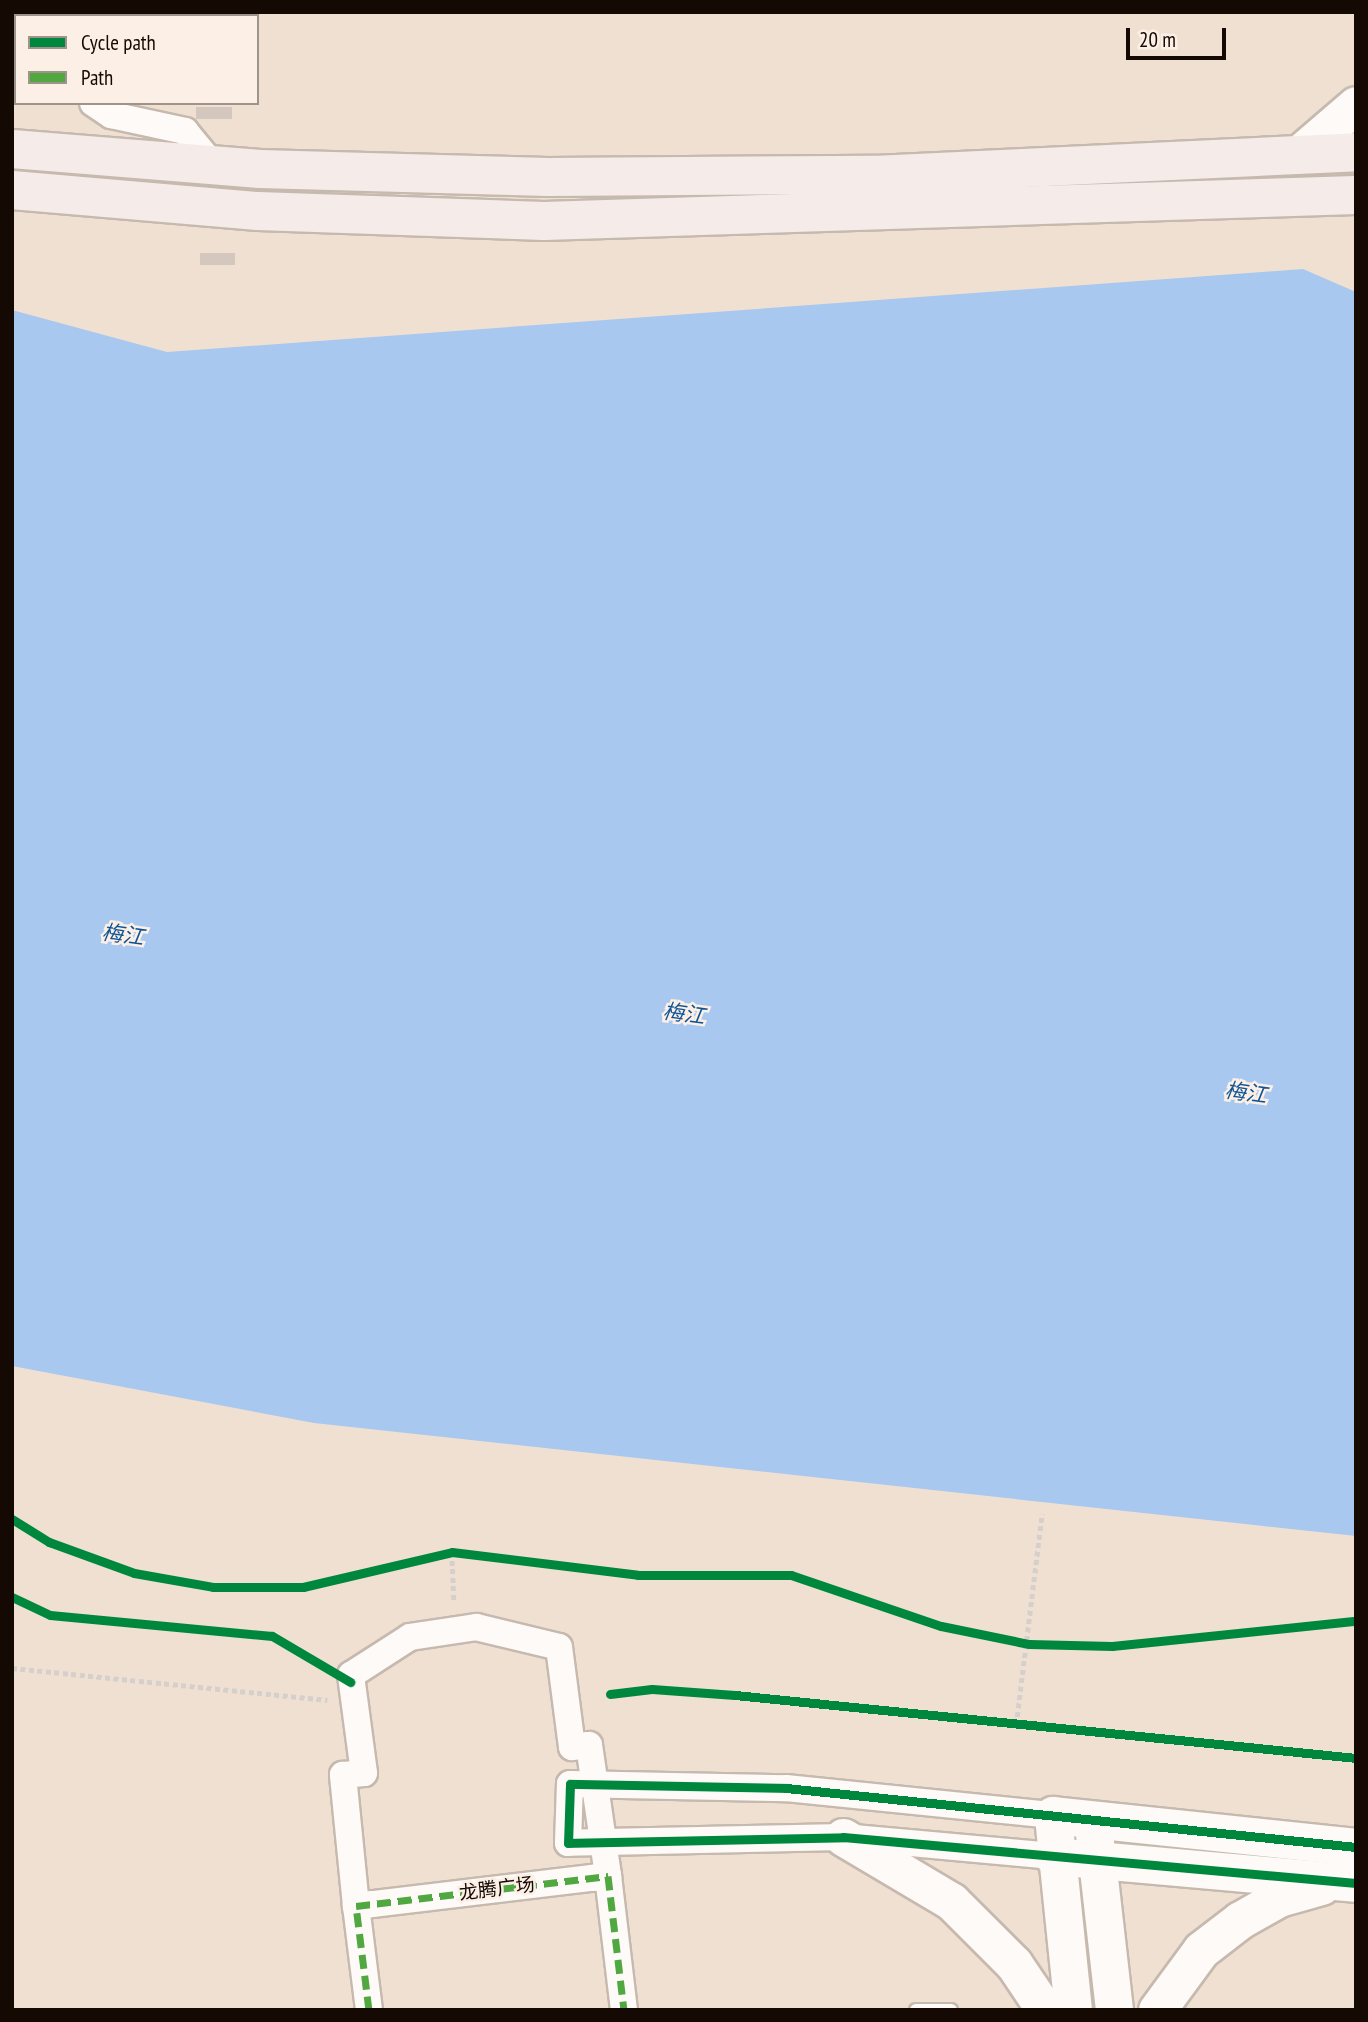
<!DOCTYPE html>
<html>
<head>
<meta charset="utf-8">
<style>
	body { margin:0 }
	#map { position:relative; width:1368px; height:2022px; overflow:hidden; background:#f0e0d2; font-family:"PT Sans Narrow","Noto Sans SC",sans-serif }
	div>[style] { position:absolute }
	.water>* { inset:0; background:#a9c8ef }
	.building>* { inset:0; background:#d4c7bd; transform-origin:0 0 }
	.path>* { height:4.5px; margin-top:-2.25px; transform-origin:0; background:repeating-linear-gradient(90deg,#d5d0cc 0 5px,transparent 0 8.5px) }
	.roads { filter:drop-shadow(2px 0 #c6b9ae) drop-shadow(-2px 0 #c6b9ae) drop-shadow(0 2px #c6b9ae) drop-shadow(0 -2px #c6b9ae) }
	.lane>* { height:12px; margin:-6px; padding:0 6px; transform-origin:6px; border-radius:6px; background:#fdfaf8 }
	.street>* { height:26px; margin:-13px; padding:0 13px; transform-origin:13px; border-radius:13px; background:#fdfaf8 }
	.secondary>* { height:37px; margin:-18.5px; padding:0 18.5px; transform-origin:18.5px; border-radius:18.5px; background:#fdfaf8 }
	.primary>* { height:38px; margin:-19px; padding:0 19px; transform-origin:19px; border-radius:19px; background:#f5ecea }
	.quiet>* { height:7px; margin-top:-3.5px; transform-origin:0; background:repeating-linear-gradient(90deg,#51a840 0 14px,transparent 0 21px) }
	.cycleway>* { height:9px; margin:-4.5px; padding:0 4.5px; transform-origin:4.5px; border-radius:4.5px; background:#00873e }
	span { translate:-50% -50%; white-space:nowrap; text-align:center; line-height:1.15; -webkit-text-stroke:5px #fcf0e6; paint-order:stroke }
	.street-label { font-size:19px; color:#140a03 }
	.water-label { font-size:21px; color:#0d5396; font-style:italic }
	.frame { position:absolute; inset:0; border:14px solid #140a03; pointer-events:none }
	.legend { position:absolute; left:14px; top:14px; width:245px; height:91px; box-sizing:border-box; background:#fcf0e6; border:2px solid #9f948b; margin:0; padding:9px 12px; list-style:none; font-size:21px; color:#140a03 }
	.legend li { display:flex; align-items:center; gap:14px; height:35px }
	.legend b { width:35px; border:2px solid #9f948b }
	.scale { position:absolute; left:1126px; top:28px; width:100px; height:32px; box-sizing:border-box; border:4px solid #140a03; border-top:0; padding-left:9px; font-size:21px; line-height:24px; white-space:nowrap; color:#140a03; -webkit-text-stroke:5px #fcf0e6; paint-order:stroke }
</style>
</head>
<body>
<div id="map">
	<div class="water">
		<div style="clip-path:polygon(1303px 269px,1356px 292px,1356px 1536px,314px 1423px,12px 1366px,12px 310px,167px 352px)"></div>
	</div>
	<div class="building">
		<div style="left:232px;top:107px;width:12px;height:36px;rotate:90deg"></div>
		<div style="left:200px;top:253px;width:35px;height:12px"></div>
	</div>
	<div class="path">
		<div style="left:12px;top:1519px;width:44px;rotate:31.9deg"></div>
		<div style="left:49px;top:1542px;width:90px;rotate:20deg"></div>
		<div style="left:134px;top:1573px;width:80px;rotate:10deg"></div>
		<div style="left:213px;top:1587px;width:90px"></div>
		<div style="left:303px;top:1587px;width:153px;rotate:-13.2deg"></div>
		<div style="left:452px;top:1552px;width:187px;rotate:7deg"></div>
		<div style="left:638px;top:1575px;width:153px"></div>
		<div style="left:791px;top:1575px;width:158px;rotate:18.8deg"></div>
		<div style="left:941px;top:1626px;width:90px;rotate:11.6deg"></div>
		<div style="left:1029px;top:1644px;width:83px;rotate:1.4deg"></div>
		<div style="left:1112px;top:1646px;width:245px;rotate:-5.9deg"></div>
		<div style="left:452px;top:1552px;width:48px;rotate:87.6deg"></div>
		<div style="left:12px;top:1668px;width:317px;rotate:5.8deg"></div>
		<div style="left:1016px;top:1725px;width:213px;rotate:-83deg"></div>
	</div>
	<div class="roads">
		<div class="lane">
			<div style="left:916px;top:2010px;width:35px"></div>
		</div>
		<div class="street">
			<div style="left:12px;top:53px;width:4px;rotate:27deg"></div>
			<div style="left:93px;top:103px;width:22px;rotate:34deg"></div>
			<div style="left:111px;top:115px;width:76px;rotate:12.2deg"></div>
			<div style="left:185px;top:131px;width:45px;rotate:50.4deg"></div>
			<div style="left:476px;top:1627px;width:85px;rotate:13.5deg"></div>
			<div style="left:559px;top:1647px;width:101px;rotate:82.6deg"></div>
			<div style="left:572px;top:1747px;width:17px;rotate:-7deg"></div>
			<div style="left:589px;top:1745px;width:132px;rotate:81.7deg"></div>
			<div style="left:608px;top:1876px;width:254px;rotate:173.2deg"></div>
			<div style="left:356px;top:1906px;width:132px;rotate:-95.7deg"></div>
			<div style="left:343px;top:1775px;width:21px;rotate:-5deg"></div>
			<div style="left:364px;top:1773px;width:99px;rotate:-97.6deg"></div>
			<div style="left:351px;top:1675px;width:70px;rotate:-32.8deg"></div>
			<div style="left:410px;top:1637px;width:67px;rotate:-8.6deg"></div>
			<div style="left:1053px;top:1856px;width:211px;rotate:-174.8deg"></div>
			<div style="left:843px;top:1837px;width:275px;rotate:178.8deg"></div>
			<div style="left:568px;top:1843px;width:59px;rotate:-88.1deg"></div>
			<div style="left:570px;top:1784px;width:216px;rotate:1.1deg"></div>
			<div style="left:786px;top:1788px;width:268px;rotate:5.8deg"></div>
			<div style="left:592px;top:1878px;width:16px;rotate:-7deg"></div>
			<div style="left:608px;top:1876px;width:135px;rotate:83.2deg"></div>
			<div style="left:369px;top:2010px;width:105px;rotate:-97.1deg"></div>
			<div style="left:356px;top:1906px;width:17px;rotate:-7deg"></div>
		</div>
		<div class="secondary">
			<div style="left:1299px;top:154px;width:75px;rotate:-40.7deg"></div>
			<div style="left:1094px;top:1834px;width:177px;rotate:83.5deg"></div>
			<div style="left:843px;top:1837px;width:126px;rotate:30.7deg"></div>
			<div style="left:951px;top:1901px;width:89px;rotate:45deg"></div>
			<div style="left:1014px;top:1964px;width:55px;rotate:56deg"></div>
			<div style="left:1053px;top:1856px;width:304px;rotate:5.1deg"></div>
			<div style="left:1073px;top:2010px;width:196px;rotate:-95.9deg"></div>
			<div style="left:1053px;top:1815px;width:305px;rotate:6deg"></div>
			<div style="left:1157px;top:2010px;width:74px;rotate:-53.7deg"></div>
			<div style="left:1201px;top:1950px;width:49px;rotate:-37.6deg"></div>
			<div style="left:1240px;top:1920px;width:45px;rotate:-29.4deg"></div>
			<div style="left:1279px;top:1898px;width:44px;rotate:-15.9deg"></div>
		</div>
		<div class="primary">
			<div style="left:12px;top:149px;width:249px;rotate:4.6deg"></div>
			<div style="left:260px;top:169px;width:288px;rotate:1.6deg"></div>
			<div style="left:548px;top:177px;width:326px;rotate:-0.4deg"></div>
			<div style="left:874px;top:175px;width:483px;rotate:-2.7deg"></div>
			<div style="left:12px;top:190px;width:247px;rotate:4.9deg"></div>
			<div style="left:258px;top:211px;width:286px;rotate:2deg"></div>
			<div style="left:544px;top:221px;width:812px;rotate:-1.83deg"></div>
		</div>
	</div>
	<div class="quiet">
		<div style="left:369px;top:2010px;width:105px;rotate:-97.1deg"></div>
		<div style="left:356px;top:1906px;width:254px;rotate:-6.8deg"></div>
		<div style="left:608px;top:1876px;width:135px;rotate:83.2deg"></div>
	</div>
	<div class="cycleway">
		<div style="left:12px;top:1519px;width:44px;rotate:31.9deg"></div>
		<div style="left:49px;top:1542px;width:90px;rotate:20deg"></div>
		<div style="left:134px;top:1573px;width:80px;rotate:10deg"></div>
		<div style="left:213px;top:1587px;width:90px"></div>
		<div style="left:303px;top:1587px;width:153px;rotate:-13.2deg"></div>
		<div style="left:452px;top:1552px;width:187px;rotate:7deg"></div>
		<div style="left:638px;top:1575px;width:153px"></div>
		<div style="left:791px;top:1575px;width:158px;rotate:18.8deg"></div>
		<div style="left:941px;top:1626px;width:90px;rotate:11.6deg"></div>
		<div style="left:1029px;top:1644px;width:83px;rotate:1.4deg"></div>
		<div style="left:1112px;top:1646px;width:245px;rotate:-5.9deg"></div>
		<div style="left:12px;top:1597px;width:42px;rotate:25.3deg"></div>
		<div style="left:50px;top:1615px;width:223px;rotate:5.4deg"></div>
		<div style="left:272px;top:1636px;width:91px;rotate:30.5deg"></div>
		<div style="left:610px;top:1694px;width:42px;rotate:-6.8deg"></div>
		<div style="left:652px;top:1689px;width:83px;rotate:4.1deg"></div>
		<div style="left:735px;top:1695px;width:624px;rotate:5.79deg"></div>
		<div style="left:1356px;top:1847px;width:573px;rotate:-174.09deg"></div>
		<div style="left:786px;top:1788px;width:216px;rotate:-178.9deg"></div>
		<div style="left:570px;top:1784px;width:59px;rotate:91.9deg"></div>
		<div style="left:568px;top:1843px;width:275px;rotate:-1.2deg"></div>
		<div style="left:843px;top:1837px;width:515px;rotate:5.12deg"></div>
	</div>
	<div class="street-label">
		<span style="left:497px;top:1889px;rotate:-7deg">龙腾广场</span>
	</div>
	<div class="water-label">
		<span style="left:123px;top:935px;rotate:8deg">梅江</span>
		<span style="left:684px;top:1014px;rotate:8deg">梅江</span>
		<span style="left:1246px;top:1093px;rotate:8deg">梅江</span>
	</div>
	<div class="frame"></div>
	<ul class="legend">
	<li><b style="height:9px;background:#00873e"></b>Cycle path</li>
	<li><b style="height:9px;background:#51a840"></b>Path</li>
	</ul>
	<div class="scale">20 m</div>
</div>
</body>
</html>
